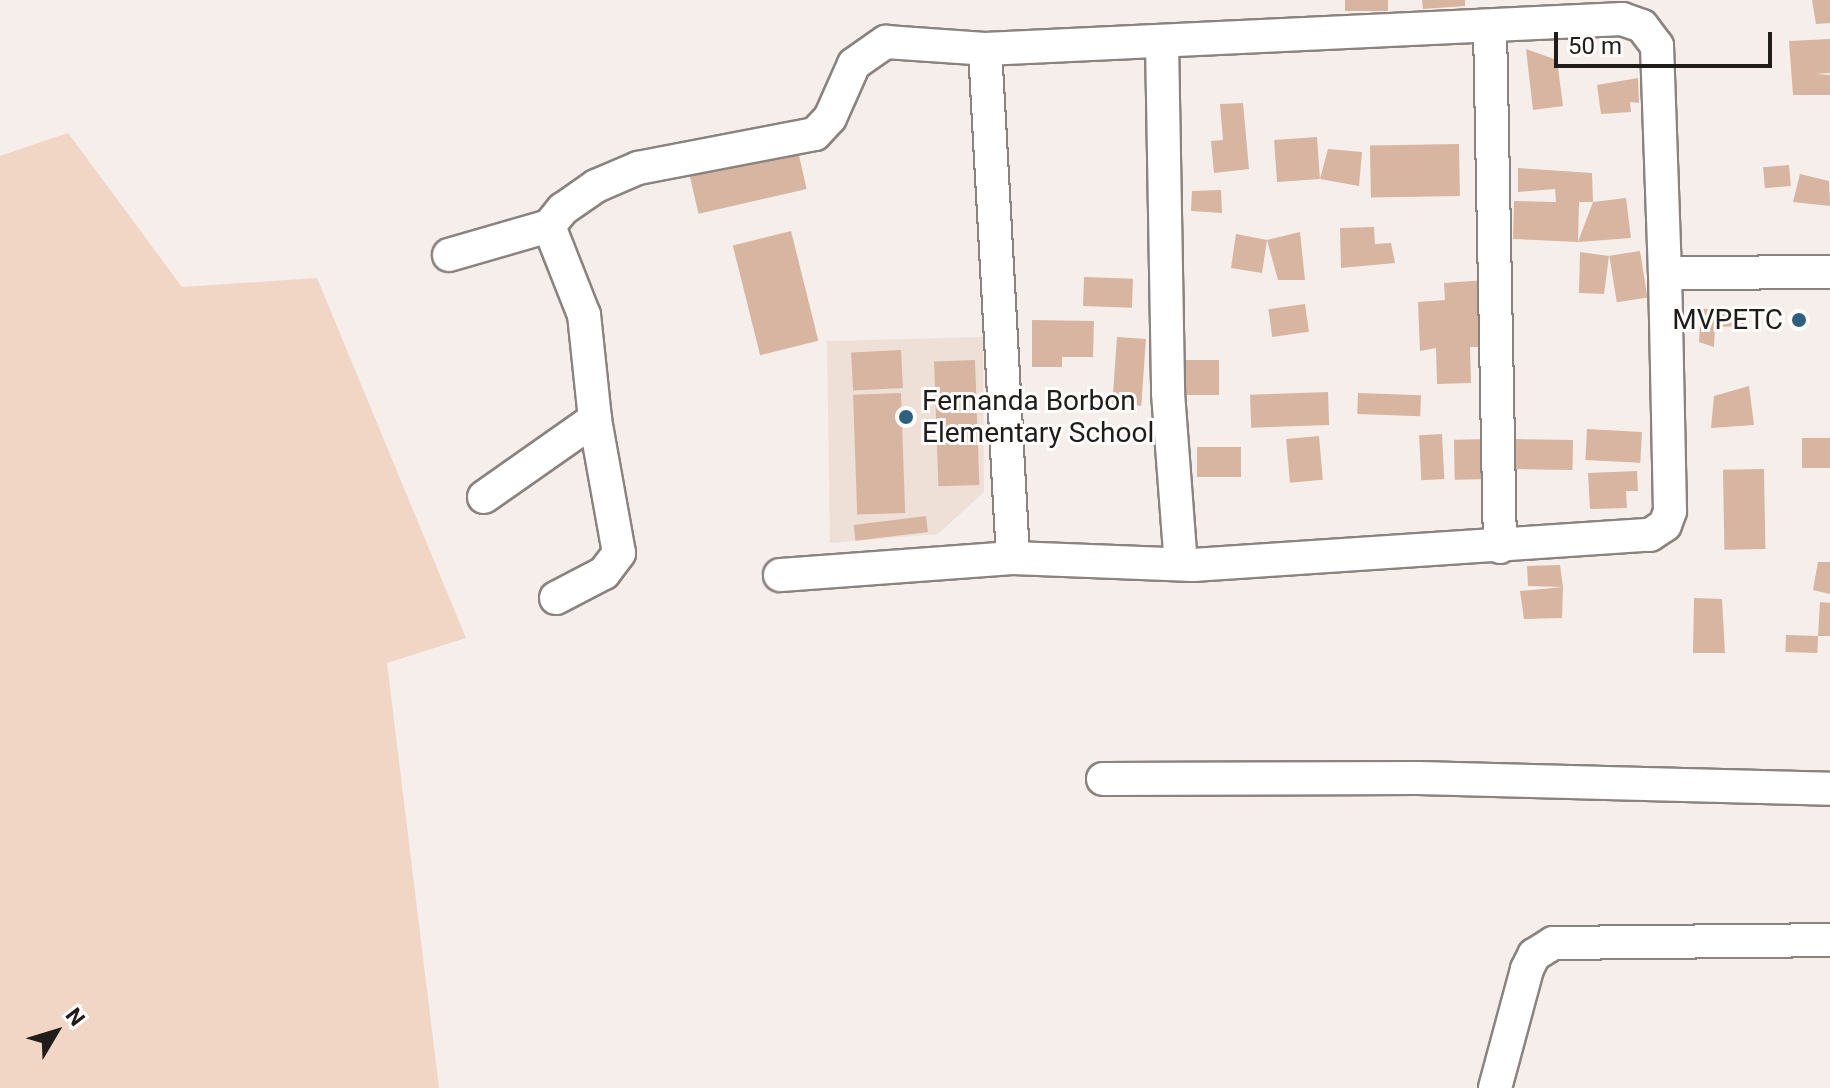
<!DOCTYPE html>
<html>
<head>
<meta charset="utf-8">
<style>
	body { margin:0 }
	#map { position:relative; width:1830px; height:1088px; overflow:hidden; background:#f6eeea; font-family:Roboto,sans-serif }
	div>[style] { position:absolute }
	.built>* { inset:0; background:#efe0d7 }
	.green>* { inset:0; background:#f1d5c5 }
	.building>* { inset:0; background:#d7b5a1; transform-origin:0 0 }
	.roads { filter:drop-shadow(2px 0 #8a837f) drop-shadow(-2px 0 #8a837f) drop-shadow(0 2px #8a837f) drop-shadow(0 -2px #8a837f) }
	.minor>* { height:32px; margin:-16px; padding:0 16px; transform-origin:16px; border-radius:16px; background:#fff }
	.dots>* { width:22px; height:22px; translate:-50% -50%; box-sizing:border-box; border:4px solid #fefdfc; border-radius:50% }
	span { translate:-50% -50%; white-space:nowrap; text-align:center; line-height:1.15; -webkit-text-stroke:6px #fefdfc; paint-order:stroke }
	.poi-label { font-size:28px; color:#1f1c1a }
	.right { translate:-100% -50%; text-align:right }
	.left { translate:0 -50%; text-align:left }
	.north { position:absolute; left:16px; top:992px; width:80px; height:80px; -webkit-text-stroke:6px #fefdfc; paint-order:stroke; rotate:52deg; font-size:22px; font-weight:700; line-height:32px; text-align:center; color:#1f1c1a }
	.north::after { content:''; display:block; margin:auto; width:28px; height:36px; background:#1f1c1a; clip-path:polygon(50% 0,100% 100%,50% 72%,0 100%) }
	.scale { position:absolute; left:1554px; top:32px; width:218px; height:36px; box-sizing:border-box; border:4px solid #1f1c1a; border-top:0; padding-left:10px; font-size:24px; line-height:28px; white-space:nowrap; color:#1f1c1a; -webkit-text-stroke:6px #fefdfc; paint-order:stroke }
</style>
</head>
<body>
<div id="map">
	<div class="built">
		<div style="clip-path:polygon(983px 337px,984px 492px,938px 534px,830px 543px,827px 341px)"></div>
	</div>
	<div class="green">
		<div style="clip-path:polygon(68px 133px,182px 287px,317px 278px,466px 638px,387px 663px,439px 1088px,0 1088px,0 156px)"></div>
	</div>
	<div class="building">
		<div style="left:1345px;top:0;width:43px;height:11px"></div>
		<div style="clip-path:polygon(1422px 0,1465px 0,1465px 6px,1423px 9px)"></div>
		<div style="clip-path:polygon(1812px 0,1830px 0,1830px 23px,1816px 24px)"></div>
		<div style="clip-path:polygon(1830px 39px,1830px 73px,1816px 74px,1830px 75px,1830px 95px,1793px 95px,1789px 41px)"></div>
		<div style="clip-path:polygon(1526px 49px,1557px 60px,1563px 106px,1533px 110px)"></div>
		<div style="clip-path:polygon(1638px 78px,1639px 103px,1630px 102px,1631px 112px,1601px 114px,1597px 85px)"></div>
		<div style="clip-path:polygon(1243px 103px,1249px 169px,1214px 173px,1211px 141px,1223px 140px,1220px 104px)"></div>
		<div style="left:1317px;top:137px;width:42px;height:43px;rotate:86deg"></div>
		<div style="left:1459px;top:144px;width:52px;height:89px;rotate:89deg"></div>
		<div style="left:797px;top:147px;width:43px;height:111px;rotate:77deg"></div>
		<div style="clip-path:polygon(1328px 149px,1362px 152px,1359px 186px,1320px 179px)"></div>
		<div style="left:1789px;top:165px;width:21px;height:26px;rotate:85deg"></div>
		<div style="clip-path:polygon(1518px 168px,1592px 173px,1593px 202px,1579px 202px,1578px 242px,1513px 239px,1514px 201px,1556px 202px,1555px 189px,1518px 192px)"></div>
		<div style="clip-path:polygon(1800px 174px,1829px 181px,1830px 206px,1793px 202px)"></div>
		<div style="clip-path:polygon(1221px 190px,1222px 213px,1191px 211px,1192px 191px)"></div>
		<div style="clip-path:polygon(1626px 198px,1631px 238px,1578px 242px,1593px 202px)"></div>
		<div style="clip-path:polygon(1374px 227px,1375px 244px,1391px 243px,1395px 263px,1341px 268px,1340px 228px)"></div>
		<div style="left:791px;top:231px;width:113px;height:60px;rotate:76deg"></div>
		<div style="clip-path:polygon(1300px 232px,1305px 280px,1278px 280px,1267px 240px,1262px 273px,1231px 268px,1236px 234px,1267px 240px)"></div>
		<div style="left:1640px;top:251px;width:47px;height:31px;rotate:81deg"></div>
		<div style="clip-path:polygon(1580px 252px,1609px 256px,1604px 294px,1579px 293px)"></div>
		<div style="left:1084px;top:277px;width:49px;height:29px;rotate:2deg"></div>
		<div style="clip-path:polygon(1486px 280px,1485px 347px,1470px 347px,1471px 383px,1437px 384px,1436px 348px,1420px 351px,1418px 302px,1445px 300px,1444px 283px)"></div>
		<div style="left:1305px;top:304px;width:28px;height:37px;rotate:82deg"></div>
		<div style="clip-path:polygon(1744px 308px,1744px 326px,1715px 327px,1714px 347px,1699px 342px,1701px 309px)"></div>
		<div style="clip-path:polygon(1032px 320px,1094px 321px,1093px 357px,1062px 357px,1062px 367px,1032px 367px)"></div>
		<div style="left:1117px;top:337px;width:29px;height:67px;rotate:4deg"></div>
		<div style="left:901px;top:350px;width:38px;height:50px;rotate:87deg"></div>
		<div style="left:975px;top:360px;width:125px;height:41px;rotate:88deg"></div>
		<div style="left:1179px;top:360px;width:40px;height:35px"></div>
		<div style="clip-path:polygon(1749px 386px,1754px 425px,1711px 428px,1714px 396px)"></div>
		<div style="left:1328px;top:392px;width:33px;height:78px;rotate:88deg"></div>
		<div style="left:901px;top:393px;width:120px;height:48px;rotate:88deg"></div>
		<div style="left:1358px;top:393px;width:63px;height:21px;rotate:2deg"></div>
		<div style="left:1587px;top:429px;width:55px;height:31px;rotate:3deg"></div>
		<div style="left:1442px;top:434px;width:45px;height:23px;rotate:87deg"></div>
		<div style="left:1319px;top:436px;width:44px;height:33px;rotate:85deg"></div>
		<div style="left:1802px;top:438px;width:28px;height:30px"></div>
		<div style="left:1491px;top:439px;width:40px;height:37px;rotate:89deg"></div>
		<div style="left:1513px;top:439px;width:60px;height:30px;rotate:1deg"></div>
		<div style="left:1197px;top:447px;width:44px;height:30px"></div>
		<div style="left:1764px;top:469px;width:80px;height:41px;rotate:89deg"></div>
		<div style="clip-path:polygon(1637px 471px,1638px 491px,1626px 491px,1627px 508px,1590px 509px,1588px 473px)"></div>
		<div style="left:926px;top:516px;width:16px;height:73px;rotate:83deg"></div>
		<div style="clip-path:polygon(1818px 562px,1830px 562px,1830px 594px,1813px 590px)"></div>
		<div style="clip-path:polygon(1560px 565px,1563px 587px,1528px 586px,1527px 566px)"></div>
		<div style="clip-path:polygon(1563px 587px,1562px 618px,1524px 619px,1520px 591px)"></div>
		<div style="clip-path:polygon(1694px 598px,1722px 599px,1725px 653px,1693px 653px)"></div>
		<div style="clip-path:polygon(1820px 602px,1830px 603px,1830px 636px,1818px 636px)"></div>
		<div style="left:1786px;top:635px;width:32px;height:17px;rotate:2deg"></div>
	</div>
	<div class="roads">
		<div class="minor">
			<div style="left:1490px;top:27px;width:520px;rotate:88.9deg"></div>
			<div style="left:1162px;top:41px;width:352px;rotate:89deg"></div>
			<div style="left:1168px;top:393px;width:171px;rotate:85.7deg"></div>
			<div style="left:985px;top:49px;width:510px;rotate:86.85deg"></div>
			<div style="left:1013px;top:558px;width:180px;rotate:2.2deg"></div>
			<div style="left:1193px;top:565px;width:458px;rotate:-3.8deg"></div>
			<div style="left:1650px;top:535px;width:18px;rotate:-34deg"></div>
			<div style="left:1665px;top:525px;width:15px;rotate:-70deg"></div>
			<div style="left:1670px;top:511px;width:238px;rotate:-91.2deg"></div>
			<div style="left:449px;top:255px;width:104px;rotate:-16.2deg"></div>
			<div style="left:484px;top:497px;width:136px;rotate:-35.1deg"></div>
			<div style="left:595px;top:419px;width:105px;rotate:-96deg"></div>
			<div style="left:584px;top:315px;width:96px;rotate:-111.5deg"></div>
			<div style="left:549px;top:226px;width:22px;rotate:-51deg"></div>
			<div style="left:563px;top:209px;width:40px;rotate:-34.9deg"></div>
			<div style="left:596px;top:186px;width:46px;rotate:-23.2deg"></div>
			<div style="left:638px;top:168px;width:180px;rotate:-10.9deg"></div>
			<div style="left:815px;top:134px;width:22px;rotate:-47deg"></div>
			<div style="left:830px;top:118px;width:59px;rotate:-66deg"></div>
			<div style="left:854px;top:64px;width:39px;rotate:-35deg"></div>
			<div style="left:886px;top:42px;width:99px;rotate:4deg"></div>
			<div style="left:985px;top:49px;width:638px;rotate:-2.7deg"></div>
			<div style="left:1622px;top:19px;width:21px;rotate:19deg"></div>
			<div style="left:1642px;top:26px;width:25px;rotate:53deg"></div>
			<div style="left:1657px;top:46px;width:227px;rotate:88deg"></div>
			<div style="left:1665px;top:273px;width:165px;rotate:-0.3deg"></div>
			<div style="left:780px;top:575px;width:234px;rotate:-4.2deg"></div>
			<div style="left:556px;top:598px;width:54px;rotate:-27.5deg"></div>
			<div style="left:604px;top:573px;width:25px;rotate:-53deg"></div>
			<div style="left:619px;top:553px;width:136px;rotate:-100.2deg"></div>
			<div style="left:1103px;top:779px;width:315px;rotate:-0.2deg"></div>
			<div style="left:1418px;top:778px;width:412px;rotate:1.5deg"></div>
			<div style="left:1495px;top:1088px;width:123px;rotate:-74.9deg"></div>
			<div style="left:1527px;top:969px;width:16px;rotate:-63deg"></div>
			<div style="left:1534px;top:955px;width:22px;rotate:-32deg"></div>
			<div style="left:1553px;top:943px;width:277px;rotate:-0.6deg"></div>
		</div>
	</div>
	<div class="dots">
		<div style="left:1799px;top:320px;background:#2f5f7e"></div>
		<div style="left:906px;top:417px;background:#2f5f7e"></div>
	</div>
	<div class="poi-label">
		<span class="right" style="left:1783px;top:320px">MVPETC</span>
		<span class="left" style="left:922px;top:417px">Fernanda Borbon<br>Elementary School</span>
	</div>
	<div class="north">N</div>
	<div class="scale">50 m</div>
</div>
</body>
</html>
